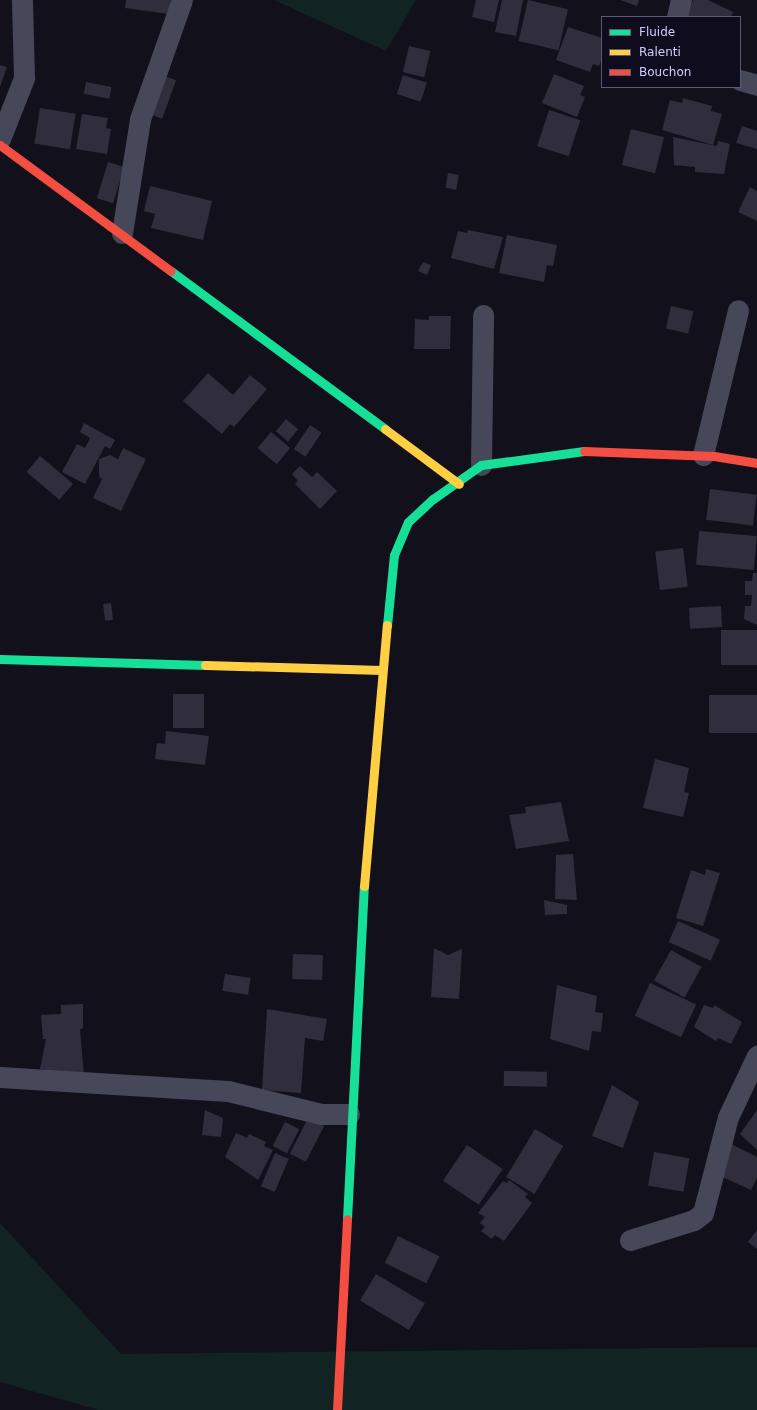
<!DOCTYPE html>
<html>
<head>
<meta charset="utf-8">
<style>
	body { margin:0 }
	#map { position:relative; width:757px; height:1410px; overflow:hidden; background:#12101a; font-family:"DejaVu Sans",sans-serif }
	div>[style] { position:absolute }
	.green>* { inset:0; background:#112423 }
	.building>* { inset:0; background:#302e3c; transform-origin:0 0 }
	.street>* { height:21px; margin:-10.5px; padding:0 10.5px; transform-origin:10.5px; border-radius:10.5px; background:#47475a }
	.fast>* { height:9px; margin:-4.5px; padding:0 4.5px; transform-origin:4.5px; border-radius:4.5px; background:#16e098 }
	.slow>* { height:9px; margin:-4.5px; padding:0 4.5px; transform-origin:4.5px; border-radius:4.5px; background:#ffcf43 }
	.jam>* { height:9px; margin:-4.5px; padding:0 4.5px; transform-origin:4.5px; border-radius:4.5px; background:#f24e42 }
	span { translate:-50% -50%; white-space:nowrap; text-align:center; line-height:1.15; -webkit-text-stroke:3.5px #0f0d1d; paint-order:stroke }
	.legend { position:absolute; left:601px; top:16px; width:140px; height:72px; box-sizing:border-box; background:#0f0d1d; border:1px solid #5b5a76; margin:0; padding:5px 7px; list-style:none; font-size:12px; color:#cecdfb }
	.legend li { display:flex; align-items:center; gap:8px; height:20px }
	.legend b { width:20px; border:1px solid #5b5a76 }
</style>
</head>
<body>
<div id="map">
	<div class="green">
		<div style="clip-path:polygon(274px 0,416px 0,386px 51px)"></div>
		<div style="clip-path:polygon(0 1223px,121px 1354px,757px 1347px,757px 1410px,99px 1410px,0 1382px)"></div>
	</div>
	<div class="building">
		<div style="clip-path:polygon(126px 0,171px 0,169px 14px,125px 8px)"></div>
		<div style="clip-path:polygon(476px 0,499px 0,494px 22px,472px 17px)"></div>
		<div style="clip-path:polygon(502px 0,523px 0,516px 36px,495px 32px)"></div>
		<div style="left:528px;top:0;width:41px;height:42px;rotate:13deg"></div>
		<div style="clip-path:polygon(620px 0,639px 0,637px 6px)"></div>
		<div style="clip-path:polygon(693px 0,708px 0,733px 12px,731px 17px,687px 17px)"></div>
		<div style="clip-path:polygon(568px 27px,602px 38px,602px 57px,599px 66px,593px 64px,590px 72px,556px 60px)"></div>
		<div style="left:409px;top:46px;width:22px;height:27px;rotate:13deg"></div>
		<div style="clip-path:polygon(0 65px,7px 67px,0 87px)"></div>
		<div style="clip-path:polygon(554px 74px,584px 86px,580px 95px,585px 97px,577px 117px,542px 103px)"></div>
		<div style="left:162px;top:75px;width:15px;height:41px;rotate:20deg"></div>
		<div style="left:403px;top:75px;width:25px;height:20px;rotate:18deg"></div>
		<div style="left:86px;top:82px;width:26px;height:12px;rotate:11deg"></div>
		<div style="clip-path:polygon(683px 98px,712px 106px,711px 111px,722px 114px,713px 145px,662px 130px,670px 100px,682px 103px)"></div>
		<div style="left:40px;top:108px;width:36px;height:36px;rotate:9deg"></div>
		<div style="left:549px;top:110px;width:33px;height:38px;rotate:18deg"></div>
		<div style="clip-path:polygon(82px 114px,108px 118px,106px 128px,111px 129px,107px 154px,76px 149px)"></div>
		<div style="clip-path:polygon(742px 126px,757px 131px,757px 149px,736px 143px)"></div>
		<div style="left:631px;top:129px;width:34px;height:37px;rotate:14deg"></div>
		<div style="clip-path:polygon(673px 137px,717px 146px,718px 141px,730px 144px,724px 174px,695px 172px,695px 167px,674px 165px)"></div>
		<div style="left:108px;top:162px;width:17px;height:38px;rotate:17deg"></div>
		<div style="left:448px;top:173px;width:11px;height:15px;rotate:10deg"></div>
		<div style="clip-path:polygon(150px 186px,212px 201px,203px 240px,151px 228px,155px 214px,144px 211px)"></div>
		<div style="clip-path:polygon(750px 187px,757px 191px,757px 221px,738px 212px)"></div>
		<div style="clip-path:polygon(468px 230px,503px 237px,494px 269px,451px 258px,458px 231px,467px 233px)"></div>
		<div style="clip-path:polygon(507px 235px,557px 245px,553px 266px,547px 265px,544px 282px,499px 273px)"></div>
		<div style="clip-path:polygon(423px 262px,431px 265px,427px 275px,418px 271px)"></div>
		<div style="left:671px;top:306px;width:23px;height:23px;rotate:13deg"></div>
		<div style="clip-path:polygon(429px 316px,451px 316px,450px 349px,414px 349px,415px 319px,429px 320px)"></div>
		<div style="clip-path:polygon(208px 373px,233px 395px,250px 375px,267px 389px,234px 427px,230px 424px,222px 434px,183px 401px)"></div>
		<div style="left:286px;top:419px;width:16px;height:16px;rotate:40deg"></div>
		<div style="clip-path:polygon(84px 423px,115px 440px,110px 449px,105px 446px,85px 484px,62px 472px,77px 444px,85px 448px,90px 438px,80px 432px)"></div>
		<div style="left:310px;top:425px;width:14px;height:29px;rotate:34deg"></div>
		<div style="left:271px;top:432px;width:25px;height:21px;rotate:40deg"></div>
		<div style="clip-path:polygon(123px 448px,146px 459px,121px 511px,93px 498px,102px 479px,99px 477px,99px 459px,110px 455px,118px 459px)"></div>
		<div style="left:40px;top:456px;width:43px;height:21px;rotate:40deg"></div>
		<div style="clip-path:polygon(300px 466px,312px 477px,317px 472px,337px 491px,320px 509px,295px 484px,298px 481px,292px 474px)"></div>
		<div style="left:710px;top:489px;width:47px;height:31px;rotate:7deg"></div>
		<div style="left:699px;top:531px;width:58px;height:34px;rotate:5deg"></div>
		<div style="left:683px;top:548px;width:39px;height:28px;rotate:83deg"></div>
		<div style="clip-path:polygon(753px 573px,757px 573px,757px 625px,744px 619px,745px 606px,751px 606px,752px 595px,745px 595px,745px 581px,752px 581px)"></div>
		<div style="left:111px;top:603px;width:17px;height:8px;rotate:83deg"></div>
		<div style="left:721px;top:606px;width:21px;height:32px;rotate:87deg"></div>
		<div style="left:721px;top:630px;width:36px;height:35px"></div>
		<div style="left:173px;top:694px;width:31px;height:34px"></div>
		<div style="left:757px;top:695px;width:38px;height:48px;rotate:90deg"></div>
		<div style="clip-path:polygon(166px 731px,209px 736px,205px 765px,155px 759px,157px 743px,165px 744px)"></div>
		<div style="clip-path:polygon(655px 759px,689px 768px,684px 792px,689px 793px,683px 817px,643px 808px)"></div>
		<div style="clip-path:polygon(561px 802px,569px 841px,516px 849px,509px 815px,526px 813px,525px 807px)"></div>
		<div style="clip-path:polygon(573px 854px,577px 900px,555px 899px,556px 855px)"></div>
		<div style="clip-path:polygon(706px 869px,720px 873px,703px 926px,676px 918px,691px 870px,705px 875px)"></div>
		<div style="clip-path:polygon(544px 900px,567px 905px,567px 914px,545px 915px)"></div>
		<div style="left:678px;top:921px;width:46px;height:23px;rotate:24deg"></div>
		<div style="clip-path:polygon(434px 948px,448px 955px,462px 949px,459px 999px,431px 997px)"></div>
		<div style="left:671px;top:950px;width:35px;height:35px;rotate:29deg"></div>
		<div style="left:293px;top:954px;width:30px;height:25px;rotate:2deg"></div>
		<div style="left:225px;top:974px;width:26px;height:17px;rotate:9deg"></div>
		<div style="left:650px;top:983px;width:51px;height:36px;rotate:25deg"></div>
		<div style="clip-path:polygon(557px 985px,597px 996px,595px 1012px,603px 1013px,601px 1032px,592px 1031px,589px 1051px,550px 1039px)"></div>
		<div style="clip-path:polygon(83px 1004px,83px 1028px,80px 1029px,84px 1075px,40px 1069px,46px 1039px,43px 1039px,41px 1015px,61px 1014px,61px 1005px)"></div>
		<div style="clip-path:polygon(704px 1005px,713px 1008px,714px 1005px,742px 1022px,731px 1044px,718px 1038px,716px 1041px,694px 1027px)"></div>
		<div style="clip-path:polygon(267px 1009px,327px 1019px,323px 1041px,305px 1038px,301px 1093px,262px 1090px)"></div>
		<div style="left:504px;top:1071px;width:43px;height:15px;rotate:1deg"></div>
		<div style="clip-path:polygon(612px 1085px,639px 1102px,623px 1148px,592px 1136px)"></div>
		<div style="clip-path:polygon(205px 1110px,223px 1118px,221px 1137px,202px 1135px)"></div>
		<div style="clip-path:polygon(757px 1110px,757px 1150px,740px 1134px)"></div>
		<div style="left:308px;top:1118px;width:18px;height:40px;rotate:27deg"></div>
		<div style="left:285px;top:1122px;width:16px;height:27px;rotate:27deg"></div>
		<div style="left:535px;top:1129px;width:33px;height:56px;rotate:31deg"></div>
		<div style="clip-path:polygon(236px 1133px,247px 1138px,249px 1134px,266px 1142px,264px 1146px,273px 1150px,258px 1180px,225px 1157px)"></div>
		<div style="clip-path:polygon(731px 1144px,757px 1157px,757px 1178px,751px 1190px,716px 1174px)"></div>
		<div style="left:467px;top:1145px;width:43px;height:43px;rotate:34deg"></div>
		<div style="left:654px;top:1152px;width:36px;height:34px;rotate:10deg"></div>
		<div style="left:275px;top:1153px;width:15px;height:36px;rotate:23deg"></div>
		<div style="clip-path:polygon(509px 1180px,528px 1194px,525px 1197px,532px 1203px,504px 1241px,495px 1235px,492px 1239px,481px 1231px,485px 1227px,480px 1223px,485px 1217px,478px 1213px,503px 1181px,507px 1183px)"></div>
		<div style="clip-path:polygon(757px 1230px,757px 1249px,748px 1242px)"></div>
		<div style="left:398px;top:1236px;width:46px;height:30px;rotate:26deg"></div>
		<div style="left:376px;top:1274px;width:57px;height:31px;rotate:31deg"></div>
	</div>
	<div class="street">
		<div style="left:677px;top:17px;width:17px;rotate:-77deg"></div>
		<div style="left:740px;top:80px;width:18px;rotate:16deg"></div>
		<div style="left:0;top:139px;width:66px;rotate:-68.5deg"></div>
		<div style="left:24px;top:78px;width:78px;rotate:-91.5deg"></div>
		<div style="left:122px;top:233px;width:115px;rotate:-81deg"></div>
		<div style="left:140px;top:119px;width:126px;rotate:-70.6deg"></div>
		<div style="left:703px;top:455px;width:149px;rotate:-76.4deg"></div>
		<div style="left:481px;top:465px;width:150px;rotate:-89.2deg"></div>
		<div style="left:0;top:1077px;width:228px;rotate:3.5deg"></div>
		<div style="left:228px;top:1091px;width:96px;rotate:13.9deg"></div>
		<div style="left:321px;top:1114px;width:28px"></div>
		<div style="left:630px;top:1240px;width:67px;rotate:-17.4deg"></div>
		<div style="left:694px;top:1220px;width:11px;rotate:-38deg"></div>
		<div style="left:703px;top:1213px;width:99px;rotate:-75.4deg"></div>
		<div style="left:728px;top:1117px;width:68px;rotate:-64.6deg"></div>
	</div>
	<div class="fast">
		<div style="left:171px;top:271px;width:266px;rotate:36.4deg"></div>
		<div style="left:387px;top:625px;width:70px;rotate:-84.3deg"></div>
		<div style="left:394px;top:555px;width:36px;rotate:-67deg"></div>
		<div style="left:408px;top:522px;width:34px;rotate:-43deg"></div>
		<div style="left:433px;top:499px;width:59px;rotate:-35.3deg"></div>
		<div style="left:481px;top:465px;width:104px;rotate:-7.7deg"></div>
		<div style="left:0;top:659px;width:205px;rotate:1.7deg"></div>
		<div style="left:347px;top:1219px;width:333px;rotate:-87.1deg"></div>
	</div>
	<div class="slow">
		<div style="left:385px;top:429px;width:92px;rotate:36.6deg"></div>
		<div style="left:205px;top:665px;width:177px;rotate:1.6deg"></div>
		<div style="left:364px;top:886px;width:262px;rotate:-85deg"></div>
	</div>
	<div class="jam">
		<div style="left:0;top:145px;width:212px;rotate:36.4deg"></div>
		<div style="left:584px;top:451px;width:130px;rotate:2.2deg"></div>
		<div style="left:714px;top:456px;width:44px;rotate:9.2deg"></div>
		<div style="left:337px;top:1410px;width:191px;rotate:-87deg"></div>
	</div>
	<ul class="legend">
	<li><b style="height:5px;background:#16e098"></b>Fluide</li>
	<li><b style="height:5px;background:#ffcf43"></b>Ralenti</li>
	<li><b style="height:5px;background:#f24e42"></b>Bouchon</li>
	</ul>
</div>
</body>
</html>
